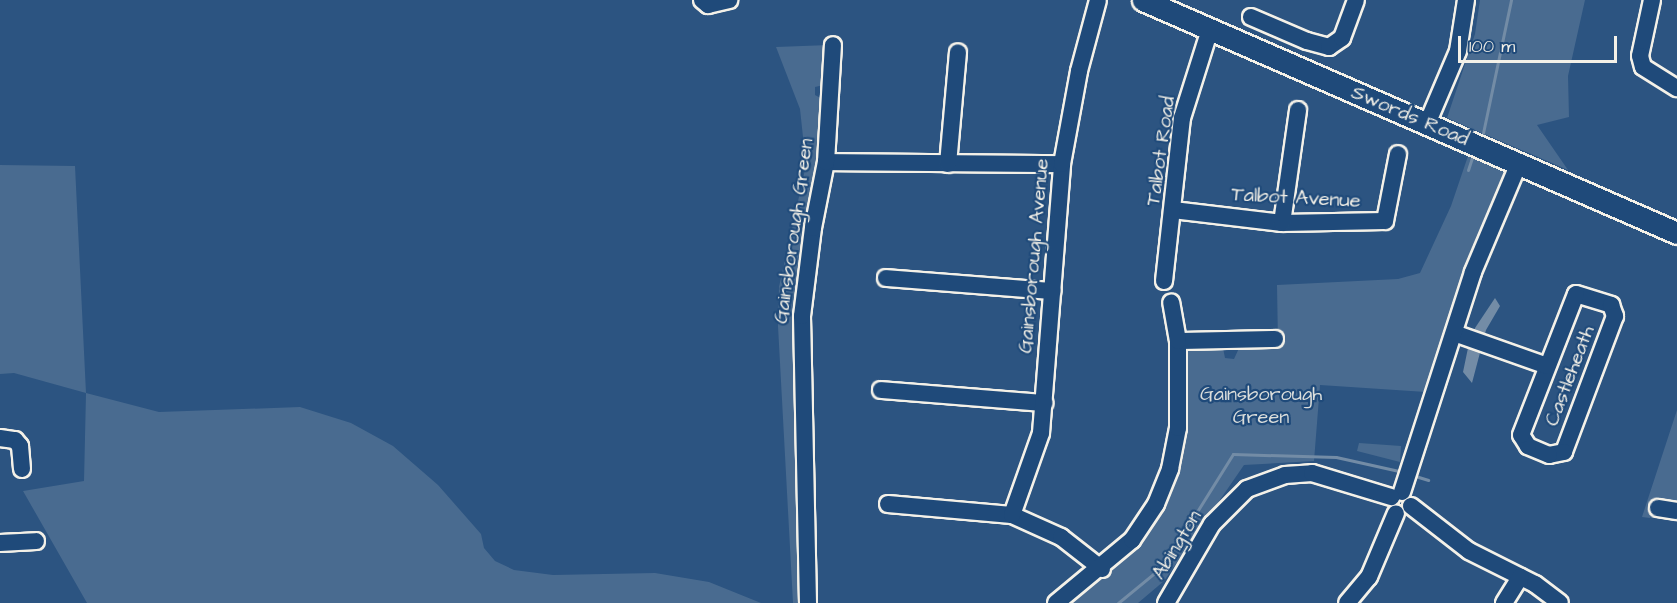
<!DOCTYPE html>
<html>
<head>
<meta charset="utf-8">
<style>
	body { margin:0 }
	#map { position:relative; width:1677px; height:603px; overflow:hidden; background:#2c5481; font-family:"Architects Daughter",sans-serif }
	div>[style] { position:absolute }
	.green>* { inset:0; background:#496b90 }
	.water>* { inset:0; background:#738ca6 }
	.stream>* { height:3px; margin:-1.5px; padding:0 1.5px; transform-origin:1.5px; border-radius:1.5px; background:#738ca6 }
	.roads { filter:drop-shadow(2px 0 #f4f1e8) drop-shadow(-2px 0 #f4f1e8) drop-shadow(0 2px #f4f1e8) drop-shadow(0 -2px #f4f1e8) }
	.minor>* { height:16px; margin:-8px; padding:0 8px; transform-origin:8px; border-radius:8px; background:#1f4a7a }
	.major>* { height:21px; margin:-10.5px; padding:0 10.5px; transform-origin:10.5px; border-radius:10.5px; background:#1f4a7a }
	span { translate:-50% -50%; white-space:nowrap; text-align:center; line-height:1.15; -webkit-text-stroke:4.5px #1f4a7a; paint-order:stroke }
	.street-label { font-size:20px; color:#f4f1e8 }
	.park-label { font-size:20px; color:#dadddb }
	.scale { position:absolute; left:1458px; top:36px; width:159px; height:27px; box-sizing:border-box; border:3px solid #f4f1e8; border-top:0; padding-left:8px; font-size:18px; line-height:21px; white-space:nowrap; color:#f4f1e8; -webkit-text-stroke:4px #1f4a7a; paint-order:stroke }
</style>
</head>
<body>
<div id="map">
	<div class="green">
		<div style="clip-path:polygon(1480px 0,1585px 0,1568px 76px,1569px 117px,1537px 125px,1568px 170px,1447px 118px,1475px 34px)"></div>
		<div style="clip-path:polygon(829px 45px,828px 84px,815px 87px,815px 95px,826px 101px,823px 150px,804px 244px,803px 603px,793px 603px,778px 326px,779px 287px,806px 165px,800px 109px,776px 47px)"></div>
		<div style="clip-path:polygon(1468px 156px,1506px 173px,1505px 179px,1452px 310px,1426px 392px,1320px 385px,1314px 461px,1244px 465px,1164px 581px,1138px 603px,1064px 603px,1153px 520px,1185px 350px,1223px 348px,1225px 358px,1234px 359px,1240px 346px,1278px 344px,1277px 285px,1398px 279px,1420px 273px,1451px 206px)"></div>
		<div style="clip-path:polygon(0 165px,75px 166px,86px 393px,159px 412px,300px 407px,351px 423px,393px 446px,438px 485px,481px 534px,484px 548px,495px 561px,514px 570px,553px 575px,655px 573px,709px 582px,761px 603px,87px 603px,23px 491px,84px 481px,86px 393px,14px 373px,0 374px)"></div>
		<div style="clip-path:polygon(1677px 410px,1677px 505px,1654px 504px,1650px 518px,1642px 517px)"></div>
		<div style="clip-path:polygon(1359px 443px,1401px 446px,1400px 462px,1357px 451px)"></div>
	</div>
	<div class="water">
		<div style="clip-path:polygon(1495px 298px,1500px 306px,1486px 330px,1472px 383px,1463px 372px,1468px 348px,1475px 328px)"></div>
	</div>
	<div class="stream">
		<div style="left:1483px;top:133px;width:136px;rotate:-78.1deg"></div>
		<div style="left:1468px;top:170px;width:13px;rotate:-72deg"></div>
		<div style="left:1233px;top:454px;width:103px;rotate:1.7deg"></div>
		<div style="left:1336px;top:457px;width:69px;rotate:12.6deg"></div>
		<div style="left:1412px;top:475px;width:17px;rotate:17deg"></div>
		<div style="left:1118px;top:603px;width:58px;rotate:-39.4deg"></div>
		<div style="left:1163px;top:566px;width:132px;rotate:-58deg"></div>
	</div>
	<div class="roads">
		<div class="minor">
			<div style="left:702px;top:0;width:8px;rotate:40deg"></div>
			<div style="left:708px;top:5px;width:22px;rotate:-13deg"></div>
			<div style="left:1652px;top:0;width:57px;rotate:102.1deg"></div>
			<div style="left:1640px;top:56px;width:11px;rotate:75deg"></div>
			<div style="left:1643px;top:67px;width:40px;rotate:32deg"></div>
			<div style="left:1251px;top:17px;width:61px;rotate:23.2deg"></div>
			<div style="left:1307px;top:41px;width:23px;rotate:15deg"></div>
			<div style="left:1329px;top:47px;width:16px;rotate:-35deg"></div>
			<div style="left:1342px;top:38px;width:40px;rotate:-69.8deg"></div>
			<div style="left:1427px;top:124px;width:79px;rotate:-67deg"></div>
			<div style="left:1458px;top:51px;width:52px;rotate:-81.1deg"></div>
			<div style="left:826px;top:162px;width:236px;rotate:0.5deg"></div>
			<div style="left:948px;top:164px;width:112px;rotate:-84.9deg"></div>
			<div style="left:1173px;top:210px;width:110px;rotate:6.8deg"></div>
			<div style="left:1282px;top:223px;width:103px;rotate:-1.1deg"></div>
			<div style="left:1385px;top:221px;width:68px;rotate:-79deg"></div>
			<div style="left:1282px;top:223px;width:114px;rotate:-81.9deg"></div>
			<div style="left:886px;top:278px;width:167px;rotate:4.5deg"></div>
			<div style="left:1164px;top:281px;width:164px;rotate:-83.7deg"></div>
			<div style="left:1182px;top:118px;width:93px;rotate:-72.5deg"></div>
			<div style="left:1576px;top:294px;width:37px;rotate:17deg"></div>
			<div style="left:1611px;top:305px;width:12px;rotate:70deg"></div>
			<div style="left:1615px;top:316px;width:145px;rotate:110.6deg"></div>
			<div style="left:1564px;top:452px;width:15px;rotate:169deg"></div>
			<div style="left:1549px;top:455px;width:23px;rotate:-157deg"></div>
			<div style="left:1528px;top:446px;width:13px;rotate:-122deg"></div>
			<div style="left:1521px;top:435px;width:151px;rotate:-68.7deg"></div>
			<div style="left:1454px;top:333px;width:99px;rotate:19.5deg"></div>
			<div style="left:1178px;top:341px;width:97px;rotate:-1.2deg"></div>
			<div style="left:881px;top:390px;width:164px;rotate:4.6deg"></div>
			<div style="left:0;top:438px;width:15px;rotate:8deg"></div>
			<div style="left:15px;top:440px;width:8px;rotate:50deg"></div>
			<div style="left:20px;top:446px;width:23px;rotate:85deg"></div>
			<div style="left:1402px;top:492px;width:231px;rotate:-72.1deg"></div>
			<div style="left:1473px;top:272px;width:118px;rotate:-67.1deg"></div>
			<div style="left:888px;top:504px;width:124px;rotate:5.1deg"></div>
			<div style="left:1012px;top:515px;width:54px;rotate:24.2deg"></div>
			<div style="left:1061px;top:537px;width:52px;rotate:38deg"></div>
			<div style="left:1411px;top:506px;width:73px;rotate:37.8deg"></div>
			<div style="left:1469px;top:551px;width:74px;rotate:26.6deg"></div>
			<div style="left:1535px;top:584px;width:31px;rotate:37deg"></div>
			<div style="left:1658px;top:508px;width:19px;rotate:9deg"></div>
			<div style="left:1012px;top:515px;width:87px;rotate:-70.5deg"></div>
			<div style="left:1041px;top:433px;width:270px;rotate:-85.5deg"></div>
			<div style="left:1062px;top:164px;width:95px;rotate:-79.6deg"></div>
			<div style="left:1079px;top:71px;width:73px;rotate:-75deg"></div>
			<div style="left:0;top:543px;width:36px;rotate:-3deg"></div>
			<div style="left:808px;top:603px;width:287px;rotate:-91.2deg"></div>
			<div style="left:802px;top:316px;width:89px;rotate:-82.9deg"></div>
			<div style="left:813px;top:228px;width:67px;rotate:-78.9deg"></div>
			<div style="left:826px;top:162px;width:117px;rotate:-86.6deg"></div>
			<div style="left:1056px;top:603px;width:99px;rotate:-39.7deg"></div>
			<div style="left:1132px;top:540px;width:43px;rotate:-56.3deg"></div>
			<div style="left:1156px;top:504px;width:38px;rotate:-68deg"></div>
			<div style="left:1170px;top:469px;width:42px;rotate:-79deg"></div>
			<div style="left:1178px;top:428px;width:87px;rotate:-90deg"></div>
			<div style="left:1178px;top:341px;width:39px;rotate:-100deg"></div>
			<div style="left:1166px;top:603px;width:91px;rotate:-59.8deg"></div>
			<div style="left:1212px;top:524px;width:49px;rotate:-45deg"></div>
			<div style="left:1247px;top:489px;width:40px;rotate:-20.2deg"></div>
			<div style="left:1285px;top:475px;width:27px;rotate:-4deg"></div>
			<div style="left:1312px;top:473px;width:83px;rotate:16.9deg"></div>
			<div style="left:1347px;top:603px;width:34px;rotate:-50deg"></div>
			<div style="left:1369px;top:577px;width:69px;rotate:-67.1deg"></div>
			<div style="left:1504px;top:603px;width:31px;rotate:-58deg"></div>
		</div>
		<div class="major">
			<div style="left:1143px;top:0;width:583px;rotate:23.57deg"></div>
		</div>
	</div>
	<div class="street-label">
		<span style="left:1410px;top:116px;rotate:23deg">Swords Road</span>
		<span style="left:1161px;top:151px;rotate:-82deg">Talbot Road</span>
		<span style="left:1296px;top:198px;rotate:3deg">Talbot Avenue</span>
		<span style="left:794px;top:231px;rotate:-82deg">Gainsborough Green</span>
		<span style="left:1034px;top:256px;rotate:-85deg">Gainsborough Avenue</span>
		<span style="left:1570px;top:376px;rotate:-69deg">Castleheath</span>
		<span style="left:1177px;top:545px;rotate:-59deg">Abington</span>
	</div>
	<div class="park-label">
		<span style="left:1261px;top:406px">Gainsborough<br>Green</span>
	</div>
	<div class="scale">100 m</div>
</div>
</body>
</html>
